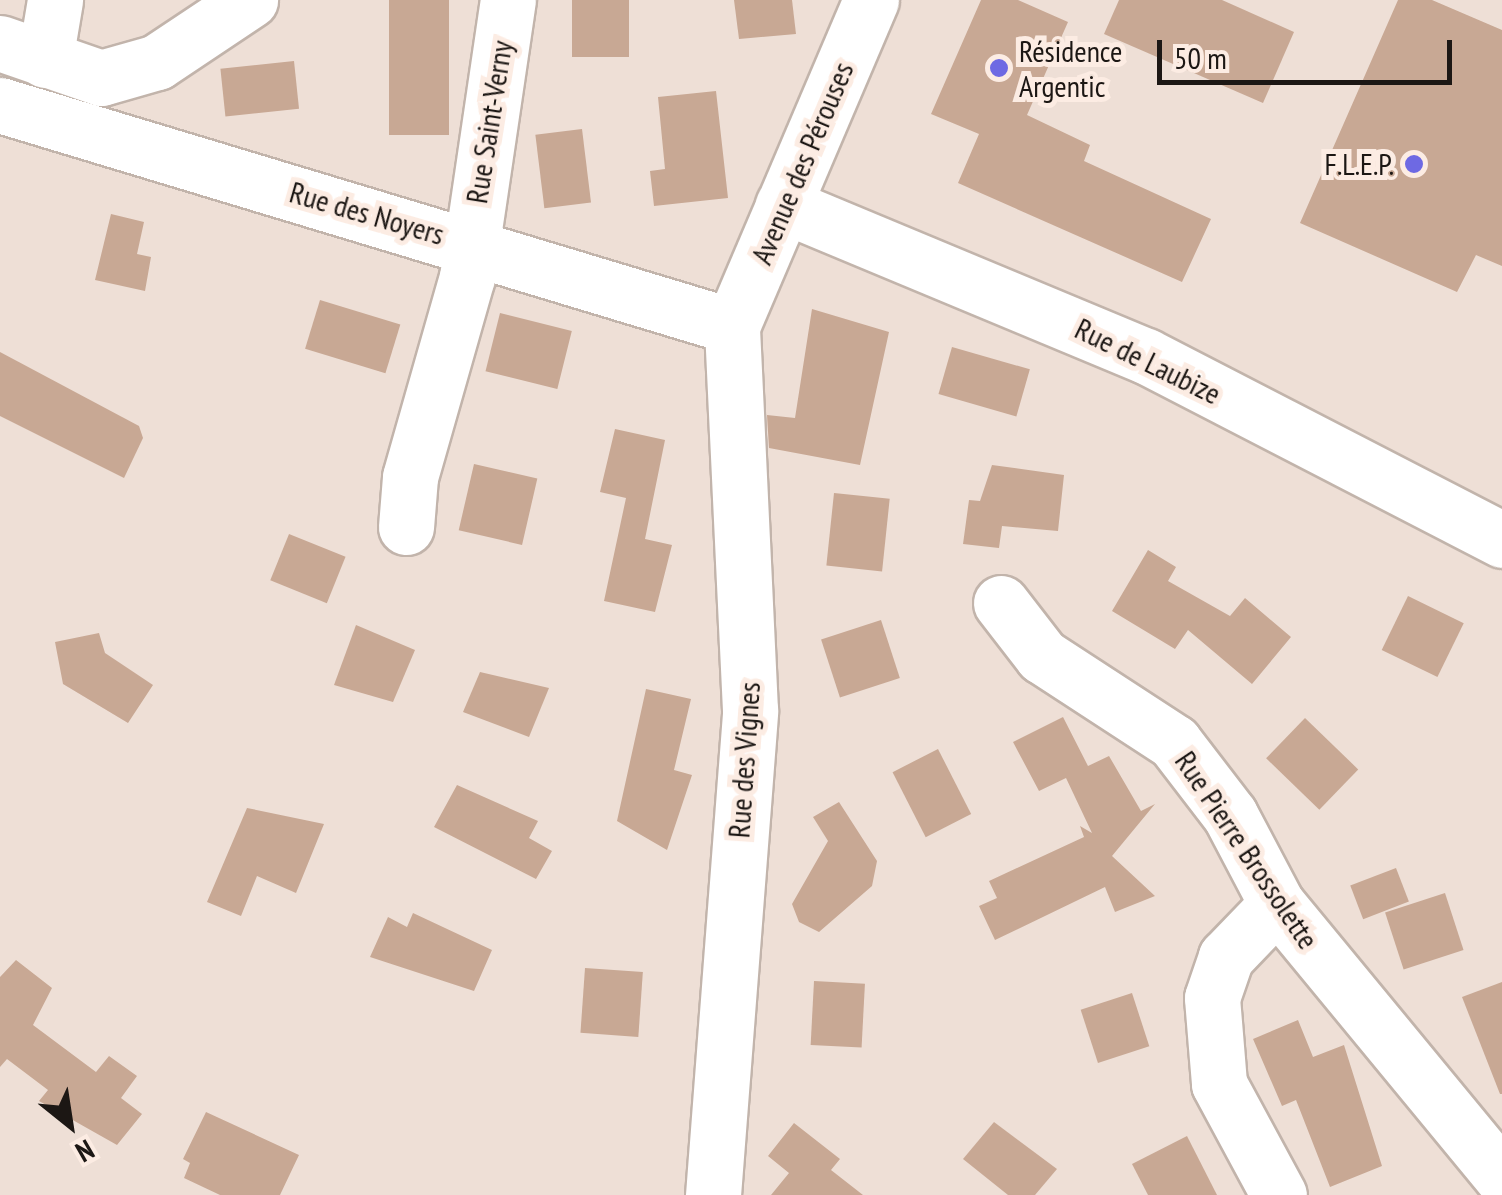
<!DOCTYPE html>
<html>
<head>
<meta charset="utf-8">
<style>
	body { margin:0 }
	#map { position:relative; width:1502px; height:1195px; overflow:hidden; background:#eedfd6; font-family:"PT Sans Narrow",sans-serif }
	div>[style] { position:absolute }
	.building>* { inset:0; background:#c8a894; transform-origin:0 0 }
	.roads { filter:drop-shadow(2px 0 #c2b4ab) drop-shadow(-2px 0 #c2b4ab) drop-shadow(0 2px #c2b4ab) drop-shadow(0 -2px #c2b4ab) }
	.minor>* { height:55px; margin:-27.5px; padding:0 27.5px; transform-origin:27.5px; border-radius:27.5px; background:#fff }
	.dots>* { width:28px; height:28px; translate:-50% -50%; box-sizing:border-box; border:5px solid #fcece3; border-radius:50% }
	span { translate:-50% -50%; white-space:nowrap; text-align:center; line-height:1.15; -webkit-text-stroke:10px #fcece3; paint-order:stroke }
	.poi-label { font-size:30px; color:#1c1714 }
	.left { translate:0 -50%; text-align:left }
	.right { translate:-100% -50%; text-align:right }
	.street-label { font-size:30px; color:#1c1714 }
	.north { position:absolute; left:20px; top:1075px; width:100px; height:100px; -webkit-text-stroke:8px #fcece3; paint-order:stroke; rotate:150deg; font-size:28px; font-weight:700; line-height:40px; text-align:center; color:#1c1714 }
	.north::after { content:''; display:block; margin:auto; width:35px; height:45px; background:#1c1714; clip-path:polygon(50% 0,100% 100%,50% 72%,0 100%) }
	.scale { position:absolute; left:1157px; top:40px; width:295px; height:45px; box-sizing:border-box; border:5px solid #1c1714; border-top:0; padding-left:12px; font-size:30px; line-height:35px; white-space:nowrap; color:#1c1714; -webkit-text-stroke:8px #fcece3; paint-order:stroke }
</style>
</head>
<body>
<div id="map">
	<div class="building">
		<div style="left:389px;top:0;width:60px;height:135px"></div>
		<div style="left:572px;top:0;width:57px;height:57px"></div>
		<div style="clip-path:polygon(734px 0,792px 0,796px 34px,739px 39px)"></div>
		<div style="clip-path:polygon(981px 0,1018px 0,1068px 22px,1027px 115px,1090px 145px,1084px 161px,1211px 219px,1182px 282px,958px 183px,979px 134px,931px 114px)"></div>
		<div style="clip-path:polygon(1119px 0,1222px 0,1294px 32px,1263px 103px,1104px 34px)"></div>
		<div style="clip-path:polygon(1398px 0,1432px 0,1502px 30px,1502px 266px,1476px 255px,1457px 292px,1300px 223px)"></div>
		<div style="left:294px;top:61px;width:48px;height:74px;rotate:84deg"></div>
		<div style="clip-path:polygon(716px 91px,728px 198px,654px 206px,650px 171px,665px 169px,658px 97px)"></div>
		<div style="left:582px;top:129px;width:74px;height:47px;rotate:83deg"></div>
		<div style="clip-path:polygon(111px 214px,144px 222px,137px 254px,151px 257px,145px 291px,95px 280px)"></div>
		<div style="left:320px;top:300px;width:84px;height:51px;rotate:17deg"></div>
		<div style="clip-path:polygon(812px 309px,889px 332px,860px 465px,769px 448px,767px 415px,795px 418px)"></div>
		<div style="left:500px;top:313px;width:74px;height:60px;rotate:14deg"></div>
		<div style="left:952px;top:347px;width:81px;height:49px;rotate:16deg"></div>
		<div style="clip-path:polygon(0 352px,139px 426px,143px 438px,124px 478px,0 416px)"></div>
		<div style="clip-path:polygon(615px 429px,665px 440px,645px 539px,672px 545px,655px 612px,604px 601px,626px 498px,600px 492px)"></div>
		<div style="left:474px;top:464px;width:65px;height:68px;rotate:13deg"></div>
		<div style="clip-path:polygon(992px 465px,1064px 475px,1058px 531px,1002px 526px,999px 548px,963px 544px,969px 500px,980px 501px)"></div>
		<div style="left:834px;top:493px;width:56px;height:73px;rotate:6deg"></div>
		<div style="left:289px;top:534px;width:61px;height:50px;rotate:22deg"></div>
		<div style="clip-path:polygon(1148px 550px,1176px 567px,1168px 581px,1230px 616px,1245px 598px,1291px 637px,1252px 684px,1188px 630px,1175px 649px,1112px 611px)"></div>
		<div style="left:1408px;top:596px;width:62px;height:60px;rotate:26deg"></div>
		<div style="left:881px;top:620px;width:61px;height:63px;rotate:72deg"></div>
		<div style="clip-path:polygon(356px 625px,415px 650px,393px 702px,334px 685px)"></div>
		<div style="clip-path:polygon(99px 633px,105px 653px,153px 685px,128px 723px,63px 684px,55px 642px)"></div>
		<div style="clip-path:polygon(480px 672px,549px 688px,529px 737px,463px 712px)"></div>
		<div style="clip-path:polygon(646px 689px,691px 699px,674px 770px,692px 775px,667px 850px,617px 821px)"></div>
		<div style="clip-path:polygon(1063px 717px,1088px 766px,1109px 756px,1141px 811px,1155px 804px,1112px 856px,1155px 896px,1115px 912px,1105px 887px,995px 940px,979px 906px,997px 898px,989px 881px,1084px 837px,1080px 826px,1092px 833px,1066px 778px,1039px 791px,1013px 742px)"></div>
		<div style="left:1305px;top:718px;width:74px;height:56px;rotate:44deg"></div>
		<div style="left:938px;top:749px;width:73px;height:51px;rotate:63deg"></div>
		<div style="clip-path:polygon(457px 785px,538px 821px,529px 838px,552px 851px,536px 879px,434px 827px)"></div>
		<div style="clip-path:polygon(839px 802px,877px 861px,872px 886px,819px 932px,799px 922px,792px 904px,828px 841px,813px 817px)"></div>
		<div style="clip-path:polygon(247px 808px,324px 824px,296px 893px,257px 876px,241px 916px,207px 902px)"></div>
		<div style="left:1396px;top:868px;width:36px;height:49px;rotate:69deg"></div>
		<div style="left:1445px;top:893px;width:60px;height:63px;rotate:72deg"></div>
		<div style="clip-path:polygon(413px 913px,492px 950px,474px 991px,370px 957px,388px 917px,407px 927px)"></div>
		<div style="clip-path:polygon(16px 960px,52px 988px,33px 1025px,96px 1072px,109px 1056px,137px 1076px,121px 1098px,142px 1114px,117px 1145px,39px 1101px,48px 1090px,7px 1059px,0 1067px,0 977px)"></div>
		<div style="left:585px;top:968px;width:58px;height:65px;rotate:4deg"></div>
		<div style="left:814px;top:981px;width:51px;height:64px;rotate:3deg"></div>
		<div style="clip-path:polygon(1502px 982px,1502px 1094px,1500px 1094px,1462px 997px)"></div>
		<div style="left:1132px;top:993px;width:56px;height:54px;rotate:72deg"></div>
		<div style="clip-path:polygon(1298px 1020px,1313px 1057px,1344px 1045px,1382px 1166px,1330px 1187px,1296px 1100px,1282px 1106px,1253px 1039px)"></div>
		<div style="clip-path:polygon(206px 1112px,299px 1155px,280px 1195px,220px 1195px,184px 1178px,190px 1163px,183px 1159px)"></div>
		<div style="clip-path:polygon(994px 1122px,1057px 1169px,1035px 1195px,1008px 1195px,963px 1159px)"></div>
		<div style="clip-path:polygon(794px 1123px,840px 1159px,831px 1170px,863px 1195px,771px 1195px,789px 1173px,768px 1156px)"></div>
		<div style="clip-path:polygon(1187px 1136px,1217px 1195px,1148px 1195px,1132px 1164px)"></div>
	</div>
	<div class="roads">
		<div class="minor">
			<div style="left:0;top:43px;width:107px;rotate:19.1deg"></div>
			<div style="left:101px;top:78px;width:58px;rotate:-15.9deg"></div>
			<div style="left:157px;top:62px;width:112px;rotate:-33.7deg"></div>
			<div style="left:45px;top:60px;width:61px;rotate:-80.5deg"></div>
			<div style="left:0;top:105px;width:765px;rotate:16.8deg"></div>
			<div style="left:783px;top:205px;width:393px;rotate:22.6deg"></div>
			<div style="left:1146px;top:356px;width:401px;rotate:27.3deg"></div>
			<div style="left:406px;top:527px;width:50px;rotate:-85.4deg"></div>
			<div style="left:410px;top:477px;width:208px;rotate:-74.1deg"></div>
			<div style="left:467px;top:277px;width:280px;rotate:-81.6deg"></div>
			<div style="left:1001px;top:603px;width:67px;rotate:52.3deg"></div>
			<div style="left:1042px;top:656px;width:158px;rotate:33.1deg"></div>
			<div style="left:1174px;top:742px;width:92px;rotate:52.5deg"></div>
			<div style="left:1230px;top:815px;width:101px;rotate:62.2deg"></div>
			<div style="left:1277px;top:904px;width:354px;rotate:50.5deg"></div>
			<div style="left:1277px;top:904px;width:74px;rotate:133.9deg"></div>
			<div style="left:1226px;top:957px;width:43px;rotate:108.9deg"></div>
			<div style="left:1212px;top:998px;width:86px;rotate:85.3deg"></div>
			<div style="left:1219px;top:1084px;width:126px;rotate:61.6deg"></div>
			<div style="left:713px;top:1195px;width:486px;rotate:-85.6deg"></div>
			<div style="left:750px;top:710px;width:384px;rotate:-92.7deg"></div>
			<div style="left:732px;top:326px;width:354px;rotate:-66.9deg"></div>
		</div>
	</div>
	<div class="dots">
		<div style="left:999px;top:68px;background:#6e69e3"></div>
		<div style="left:1414px;top:164px;background:#6e69e3"></div>
	</div>
	<div class="poi-label">
		<span class="left" style="left:1019px;top:68px">Résidence<br>Argentic</span>
		<span class="right" style="left:1394px;top:164px">F.L.E.P.</span>
	</div>
	<div class="street-label">
		<span style="left:489px;top:122px;rotate:-81deg">Rue Saint-Verny</span>
		<span style="left:802px;top:163px;rotate:-67deg">Avenue des Pérouses</span>
		<span style="left:367px;top:213px;rotate:16deg">Rue des Noyers</span>
		<span style="left:1148px;top:361px;rotate:26deg">Rue de Laubize</span>
		<span style="left:744px;top:760px;rotate:-86deg">Rue des Vignes</span>
		<span style="left:1247px;top:850px;rotate:56deg">Rue Pierre Brossolette</span>
	</div>
	<div class="north">N</div>
	<div class="scale">50 m</div>
</div>
</body>
</html>
